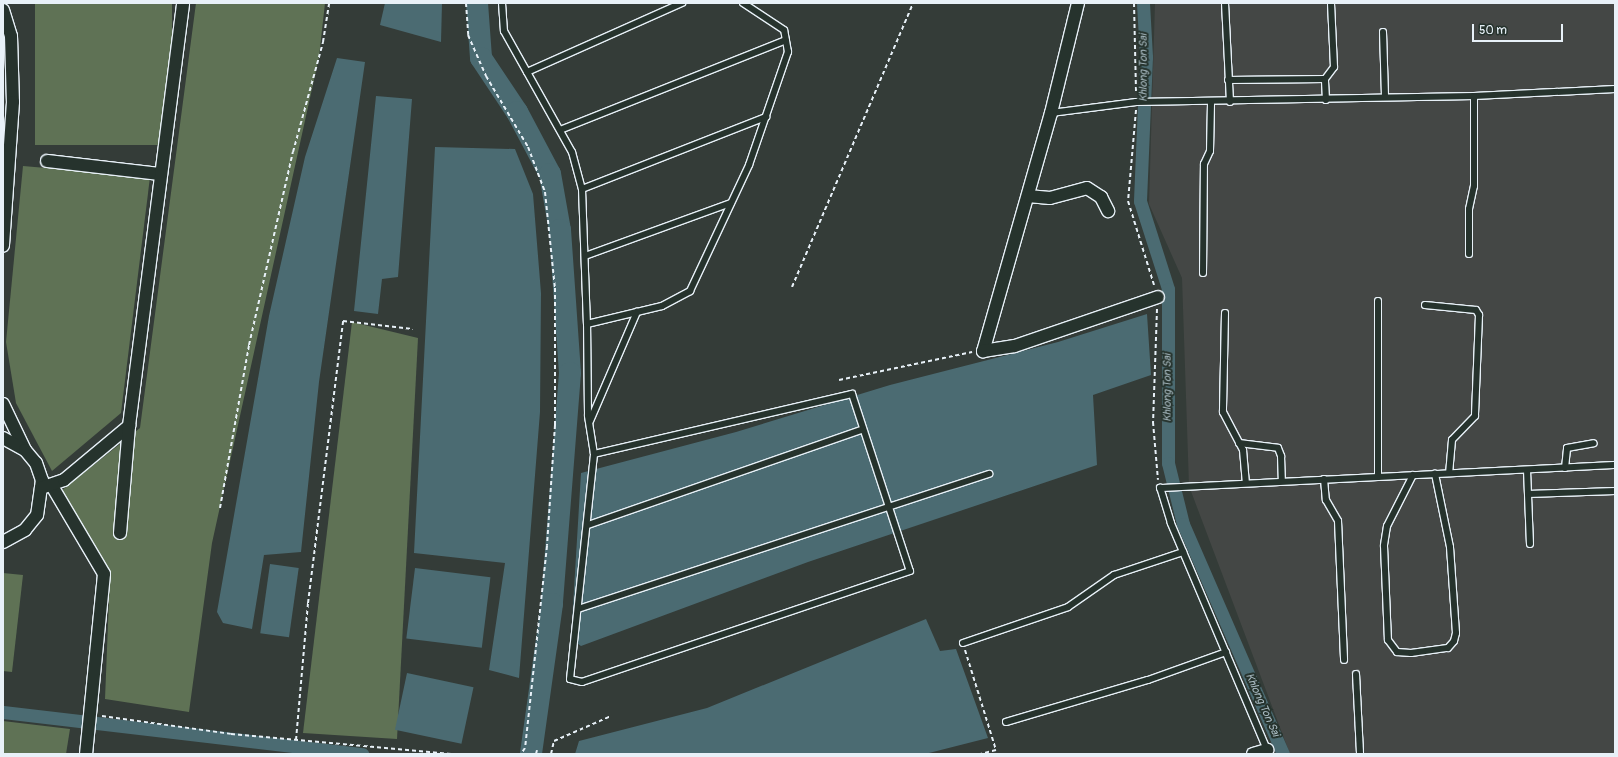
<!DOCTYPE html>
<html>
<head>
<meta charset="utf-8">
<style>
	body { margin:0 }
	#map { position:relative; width:1618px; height:757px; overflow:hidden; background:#343c38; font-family:Pangolin,sans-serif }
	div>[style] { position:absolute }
	.built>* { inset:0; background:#444745 }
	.green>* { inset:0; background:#5f7255; transform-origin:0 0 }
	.water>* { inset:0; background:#4b6b72; transform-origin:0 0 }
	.canal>* { height:13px; margin:-6.5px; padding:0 6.5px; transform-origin:6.5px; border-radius:6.5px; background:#4b6b72 }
	.river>* { height:22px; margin:-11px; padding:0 11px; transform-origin:11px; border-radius:11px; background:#4b6b72 }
	.path>* { height:2px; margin-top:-1px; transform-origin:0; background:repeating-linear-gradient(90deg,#e8f1f8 0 4px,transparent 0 7px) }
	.roads { filter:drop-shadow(1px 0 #e8f1f8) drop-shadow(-1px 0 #e8f1f8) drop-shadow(0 1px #e8f1f8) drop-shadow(0 -1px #e8f1f8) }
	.lane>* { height:6px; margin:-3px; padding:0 3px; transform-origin:3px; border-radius:3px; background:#26332d }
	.street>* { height:12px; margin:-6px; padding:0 6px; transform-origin:6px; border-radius:6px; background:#26332d }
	span { translate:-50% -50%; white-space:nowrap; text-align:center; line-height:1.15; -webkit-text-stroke:4px #26332d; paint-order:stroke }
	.water-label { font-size:11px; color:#a9bbc2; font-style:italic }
	.frame { position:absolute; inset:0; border:4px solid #e8f1f8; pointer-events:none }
	.scale { position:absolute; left:1472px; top:24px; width:91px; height:18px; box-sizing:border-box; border:2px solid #e8f1f8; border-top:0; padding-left:5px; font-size:12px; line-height:14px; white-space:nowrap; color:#e8f1f8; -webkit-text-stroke:3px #26332d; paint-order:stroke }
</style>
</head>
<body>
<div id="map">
	<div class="built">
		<div style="clip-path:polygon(1155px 3px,1615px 3px,1615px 754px,1290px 754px,1189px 486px,1182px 278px,1149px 204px)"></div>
	</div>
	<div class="green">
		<div style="left:35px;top:3px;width:137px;height:142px"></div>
		<div style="clip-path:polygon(196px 3px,325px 3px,319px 57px,212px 543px,189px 712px,105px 699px,110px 574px,61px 491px,140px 428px)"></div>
		<div style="clip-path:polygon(23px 166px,150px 177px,121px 413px,52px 471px,16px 403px,6px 342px)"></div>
		<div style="clip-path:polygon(352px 322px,418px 338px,397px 739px,303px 733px)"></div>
		<div style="clip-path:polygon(3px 573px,23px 575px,12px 672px,3px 671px)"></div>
		<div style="clip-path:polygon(3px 721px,70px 729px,66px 754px,3px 754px)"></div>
	</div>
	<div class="water">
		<div style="clip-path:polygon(385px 3px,442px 3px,441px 42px,380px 25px)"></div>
		<div style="clip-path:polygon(337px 58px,365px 62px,319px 382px,301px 552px,264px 555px,252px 629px,223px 623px,217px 612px,269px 316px,305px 157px)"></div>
		<div style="clip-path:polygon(376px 96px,412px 99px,398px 277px,382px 279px,378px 314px,354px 311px)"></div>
		<div style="clip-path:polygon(435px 147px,515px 149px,533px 194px,541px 293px,540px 412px,519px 678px,489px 670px,505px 563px,414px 553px)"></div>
		<div style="clip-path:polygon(1147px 314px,1151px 375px,1093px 395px,1097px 465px,808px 562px,581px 646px,571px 639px,581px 473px,736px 432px,890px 385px,1058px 342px)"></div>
		<div style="left:270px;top:564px;width:29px;height:70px;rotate:8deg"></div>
		<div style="left:415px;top:568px;width:76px;height:71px;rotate:7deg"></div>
		<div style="clip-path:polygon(926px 619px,940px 651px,956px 649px,988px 738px,925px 754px,575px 754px,579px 741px,707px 708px)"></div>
		<div style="left:407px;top:673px;width:68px;height:58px;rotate:12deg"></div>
	</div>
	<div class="canal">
		<div style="left:1143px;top:3px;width:54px;rotate:86.8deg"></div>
		<div style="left:1146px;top:57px;width:144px;rotate:92.4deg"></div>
		<div style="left:1140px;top:201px;width:92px;rotate:72.3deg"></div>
		<div style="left:1168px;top:289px;width:174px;rotate:90deg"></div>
		<div style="left:1168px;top:463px;width:63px;rotate:76.2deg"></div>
		<div style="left:1183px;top:524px;width:251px;rotate:66.5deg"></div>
		<div style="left:3px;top:712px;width:362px;rotate:6.7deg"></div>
	</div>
	<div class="river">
		<div style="left:477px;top:3px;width:55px;rotate:85.8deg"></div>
		<div style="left:481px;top:58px;width:65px;rotate:56.3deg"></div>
		<div style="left:517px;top:112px;width:70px;rotate:62deg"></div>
		<div style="left:550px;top:174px;width:57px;rotate:79.9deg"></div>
		<div style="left:560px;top:230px;width:143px;rotate:86deg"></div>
		<div style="left:570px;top:373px;width:232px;rotate:94.5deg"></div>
		<div style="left:552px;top:604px;width:151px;rotate:98deg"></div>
	</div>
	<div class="path">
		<div style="left:466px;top:3px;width:32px;rotate:86deg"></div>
		<div style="left:468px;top:35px;width:45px;rotate:66.3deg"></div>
		<div style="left:486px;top:76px;width:82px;rotate:59.4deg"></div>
		<div style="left:528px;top:147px;width:48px;rotate:69.3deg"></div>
		<div style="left:545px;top:192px;width:97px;rotate:84.1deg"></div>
		<div style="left:555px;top:288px;width:137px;rotate:90deg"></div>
		<div style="left:555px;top:425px;width:121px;rotate:93.8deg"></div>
		<div style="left:547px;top:546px;width:203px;rotate:96.2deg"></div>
		<div style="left:525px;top:748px;width:7px;rotate:124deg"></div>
		<div style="left:1134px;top:3px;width:91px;rotate:88.7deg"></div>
		<div style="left:1136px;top:110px;width:91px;rotate:95deg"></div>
		<div style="left:1128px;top:201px;width:88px;rotate:72.8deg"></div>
		<div style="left:792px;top:287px;width:309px;rotate:-66.9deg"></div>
		<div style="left:1157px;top:309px;width:113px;rotate:92deg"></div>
		<div style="left:1153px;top:422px;width:58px;rotate:85.1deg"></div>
		<div style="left:839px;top:380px;width:136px;rotate:-11.9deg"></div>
		<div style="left:220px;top:508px;width:166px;rotate:-79.9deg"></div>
		<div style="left:249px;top:345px;width:198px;rotate:-77.2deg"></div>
		<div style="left:293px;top:152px;width:114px;rotate:-74.7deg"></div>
		<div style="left:323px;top:42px;width:39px;rotate:-81deg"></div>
		<div style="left:965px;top:650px;width:105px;rotate:72.8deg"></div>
		<div style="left:996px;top:750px;width:16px;rotate:166deg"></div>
		<div style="left:102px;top:716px;width:130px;rotate:7.9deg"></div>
		<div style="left:231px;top:734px;width:221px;rotate:5.2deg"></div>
		<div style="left:296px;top:740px;width:138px;rotate:-85deg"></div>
		<div style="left:308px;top:603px;width:284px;rotate:-82.9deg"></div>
		<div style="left:343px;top:321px;width:70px;rotate:6.5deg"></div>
		<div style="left:536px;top:754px;width:4px;rotate:-76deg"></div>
		<div style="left:551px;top:754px;width:13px;rotate:-77deg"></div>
		<div style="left:554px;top:741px;width:62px;rotate:-23.7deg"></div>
	</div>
	<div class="roads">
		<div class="lane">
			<div style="left:502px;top:3px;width:28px;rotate:86deg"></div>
			<div style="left:504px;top:31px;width:139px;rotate:60.7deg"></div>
			<div style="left:572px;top:152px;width:38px;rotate:75deg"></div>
			<div style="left:582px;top:189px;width:135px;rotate:87.9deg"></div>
			<div style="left:1225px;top:3px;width:99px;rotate:87.1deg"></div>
			<div style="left:1383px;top:32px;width:65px;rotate:88.2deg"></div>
			<div style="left:527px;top:72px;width:170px;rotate:-24deg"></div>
			<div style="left:1228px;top:80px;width:97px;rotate:-0.6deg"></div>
			<div style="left:1326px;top:100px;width:21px;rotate:-93deg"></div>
			<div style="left:1325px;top:79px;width:15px;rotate:-53deg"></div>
			<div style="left:1334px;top:67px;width:64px;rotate:-92.7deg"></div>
			<div style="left:1051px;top:113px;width:86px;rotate:-7.4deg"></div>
			<div style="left:1136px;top:102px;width:338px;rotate:-1deg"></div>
			<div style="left:1474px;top:96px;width:141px;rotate:-2.8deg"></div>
			<div style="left:560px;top:130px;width:243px;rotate:-21.7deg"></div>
			<div style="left:582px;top:189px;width:198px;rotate:-21.4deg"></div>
			<div style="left:1469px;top:254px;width:45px;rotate:-90deg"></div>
			<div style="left:1469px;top:209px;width:24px;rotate:-78deg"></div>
			<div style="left:1474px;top:186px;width:90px;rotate:-90deg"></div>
			<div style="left:585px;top:256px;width:155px;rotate:-20deg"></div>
			<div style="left:1203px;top:273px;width:109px;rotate:-89.5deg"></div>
			<div style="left:1204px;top:164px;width:14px;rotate:-65deg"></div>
			<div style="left:1210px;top:151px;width:49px;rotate:-88.8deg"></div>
			<div style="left:1425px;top:305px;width:51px;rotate:5.6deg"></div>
			<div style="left:1476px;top:310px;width:6px;rotate:59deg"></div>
			<div style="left:1479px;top:315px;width:101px;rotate:92.3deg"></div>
			<div style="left:1475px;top:416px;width:33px;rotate:134deg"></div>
			<div style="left:1452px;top:440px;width:33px;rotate:95deg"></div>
			<div style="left:1225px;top:313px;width:99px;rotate:91.2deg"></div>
			<div style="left:1223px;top:412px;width:43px;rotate:62.2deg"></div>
			<div style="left:1243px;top:450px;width:33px;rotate:85deg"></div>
			<div style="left:590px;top:421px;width:119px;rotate:-66.7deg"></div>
			<div style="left:1239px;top:443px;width:39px;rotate:7deg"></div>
			<div style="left:1278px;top:448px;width:9px;rotate:69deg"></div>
			<div style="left:1281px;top:456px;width:25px;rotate:88deg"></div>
			<div style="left:594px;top:454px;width:265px;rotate:-13.1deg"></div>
			<div style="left:852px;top:394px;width:186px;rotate:71.9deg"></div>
			<div style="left:910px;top:571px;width:346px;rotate:161.3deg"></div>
			<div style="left:582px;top:682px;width:12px;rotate:-166deg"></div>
			<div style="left:570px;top:679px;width:226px;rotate:-83.9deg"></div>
			<div style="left:594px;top:454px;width:39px;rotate:-99deg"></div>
			<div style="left:588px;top:415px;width:91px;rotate:-90.6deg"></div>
			<div style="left:587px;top:324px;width:77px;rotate:-13.5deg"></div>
			<div style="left:662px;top:306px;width:32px;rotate:-28deg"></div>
			<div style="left:690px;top:291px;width:139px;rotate:-64.9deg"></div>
			<div style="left:749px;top:165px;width:120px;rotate:-71deg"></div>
			<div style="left:788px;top:52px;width:22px;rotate:-100deg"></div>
			<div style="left:784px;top:30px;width:49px;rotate:-146.6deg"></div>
			<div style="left:1565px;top:468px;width:20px;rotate:-84deg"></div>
			<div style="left:1567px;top:448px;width:27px;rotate:-10deg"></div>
			<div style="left:1527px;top:470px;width:74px;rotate:87.7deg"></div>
			<div style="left:1413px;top:475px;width:57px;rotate:117deg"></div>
			<div style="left:1387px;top:526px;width:20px;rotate:99deg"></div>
			<div style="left:1384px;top:546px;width:94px;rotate:87.6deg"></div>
			<div style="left:1388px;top:640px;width:15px;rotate:53deg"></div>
			<div style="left:1397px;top:652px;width:14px;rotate:4deg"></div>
			<div style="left:1411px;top:653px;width:37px;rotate:-8deg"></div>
			<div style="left:1448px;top:648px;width:9px;rotate:-49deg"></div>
			<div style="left:1454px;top:641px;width:8px;rotate:-76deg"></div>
			<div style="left:1456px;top:633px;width:86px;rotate:-94deg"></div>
			<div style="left:1450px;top:547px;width:75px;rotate:-101.6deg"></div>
			<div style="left:1378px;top:477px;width:176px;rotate:-90deg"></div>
			<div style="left:1324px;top:479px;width:21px;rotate:85deg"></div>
			<div style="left:1326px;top:500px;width:24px;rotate:60deg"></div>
			<div style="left:1338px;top:521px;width:139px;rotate:87.5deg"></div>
			<div style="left:1528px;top:494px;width:87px;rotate:-2deg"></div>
			<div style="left:588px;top:525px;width:291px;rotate:-19.2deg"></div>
			<div style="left:578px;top:609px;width:433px;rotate:-18.2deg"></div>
			<div style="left:963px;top:643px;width:111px;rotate:-18.9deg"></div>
			<div style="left:1068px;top:607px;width:56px;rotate:-34.8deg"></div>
			<div style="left:1114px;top:575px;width:73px;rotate:-18.4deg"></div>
			<div style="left:1356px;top:674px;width:80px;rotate:87.1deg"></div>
			<div style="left:1006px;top:722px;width:148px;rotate:-16.5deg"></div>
			<div style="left:1148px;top:680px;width:83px;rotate:-19.7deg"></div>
			<div style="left:1268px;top:752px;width:249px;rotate:-113deg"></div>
			<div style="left:1171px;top:523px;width:37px;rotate:-107deg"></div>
			<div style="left:1160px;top:488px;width:456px;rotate:-2.9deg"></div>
		</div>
		<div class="street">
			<div style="left:1078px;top:3px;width:113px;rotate:103.8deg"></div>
			<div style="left:1051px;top:113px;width:248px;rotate:105.9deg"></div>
			<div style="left:983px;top:351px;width:32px;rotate:-9deg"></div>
			<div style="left:1015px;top:346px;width:151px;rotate:-18.9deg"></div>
			<div style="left:3px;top:10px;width:27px;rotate:73deg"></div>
			<div style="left:11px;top:36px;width:66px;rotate:88.3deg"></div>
			<div style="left:13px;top:102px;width:144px;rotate:94deg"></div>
			<div style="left:47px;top:161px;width:114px;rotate:6.6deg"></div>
			<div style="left:1028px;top:196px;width:22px;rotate:5deg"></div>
			<div style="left:1050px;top:198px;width:38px;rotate:-15deg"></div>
			<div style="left:1087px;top:188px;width:17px;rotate:33deg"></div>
			<div style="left:1101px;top:197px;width:16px;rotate:63deg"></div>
			<div style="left:3px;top:404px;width:51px;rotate:64.4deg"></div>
			<div style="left:3px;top:438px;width:25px;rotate:29deg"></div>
			<div style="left:25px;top:450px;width:17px;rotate:50deg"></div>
			<div style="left:36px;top:463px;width:18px;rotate:71deg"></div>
			<div style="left:42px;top:480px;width:35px;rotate:98deg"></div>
			<div style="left:37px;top:515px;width:19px;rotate:129deg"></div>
			<div style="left:25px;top:530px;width:25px;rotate:151deg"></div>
			<div style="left:52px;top:486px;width:102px;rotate:59.4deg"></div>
			<div style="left:104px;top:574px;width:181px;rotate:95.7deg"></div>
			<div style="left:41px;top:488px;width:24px;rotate:-19deg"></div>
			<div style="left:64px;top:480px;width:85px;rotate:-39.7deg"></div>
			<div style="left:129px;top:426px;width:426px;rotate:-82.7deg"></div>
			<div style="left:120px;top:533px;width:107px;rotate:-85.2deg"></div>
			<div style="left:1253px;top:754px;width:15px;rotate:-16deg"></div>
		</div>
	</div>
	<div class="water-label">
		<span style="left:1144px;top:68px;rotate:-90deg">Khlong Ton Sai</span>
		<span style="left:1168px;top:388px;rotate:-90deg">Khlong Ton Sai</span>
		<span style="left:1262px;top:705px;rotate:66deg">Khlong Ton Sai</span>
	</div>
	<div class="frame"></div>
	<div class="scale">50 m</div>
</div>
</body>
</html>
